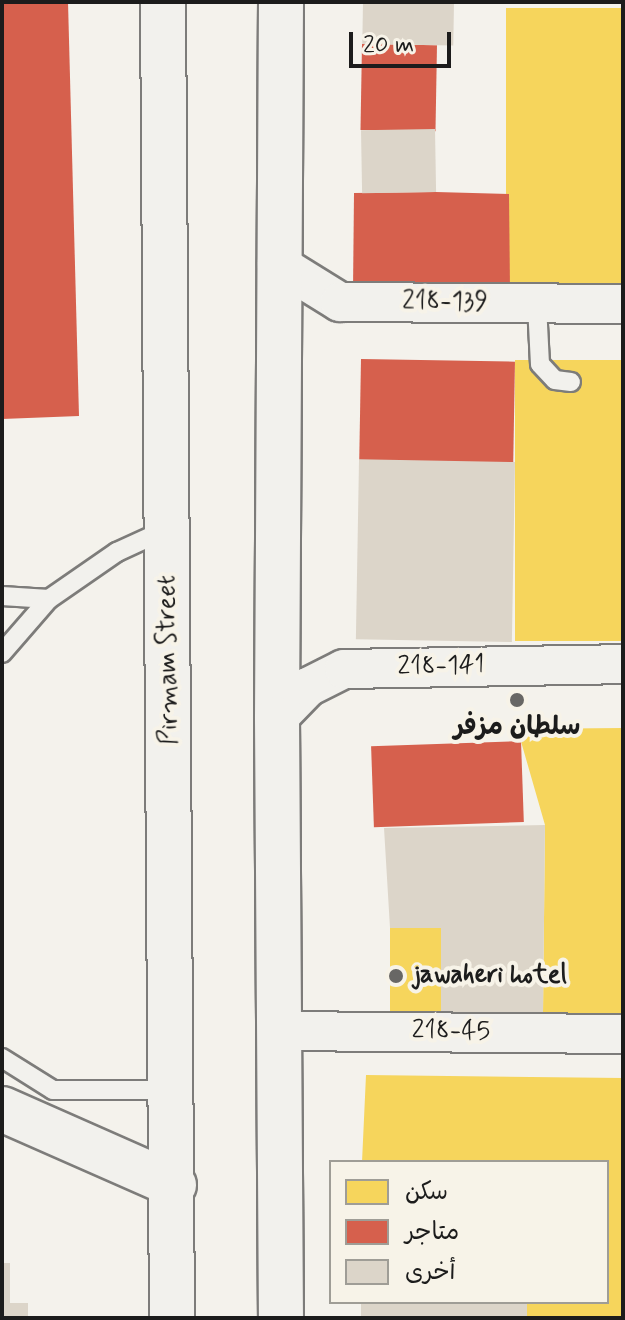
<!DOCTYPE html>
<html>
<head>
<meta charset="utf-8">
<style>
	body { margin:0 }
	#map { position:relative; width:625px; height:1320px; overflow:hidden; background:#f4f2ec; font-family:Mynerve,"Playpen Sans Arabic",sans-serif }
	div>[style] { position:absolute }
	.homes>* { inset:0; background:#f6d55c; transform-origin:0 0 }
	.shops>* { inset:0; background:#d6604d; transform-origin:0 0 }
	.building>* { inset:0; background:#dcd5c9; transform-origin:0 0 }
	.roads { filter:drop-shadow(2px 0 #7d7c7a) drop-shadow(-2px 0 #7d7c7a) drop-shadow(0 2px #7d7c7a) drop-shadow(0 -2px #7d7c7a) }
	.service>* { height:18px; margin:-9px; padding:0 9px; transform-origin:9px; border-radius:9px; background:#f2f1ed }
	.minor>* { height:38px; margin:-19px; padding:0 19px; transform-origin:19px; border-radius:19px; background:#f2f1ed }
	.tertiary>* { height:44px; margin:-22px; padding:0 22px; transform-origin:22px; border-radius:22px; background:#f2f1ed }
	.trunk>* { height:44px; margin:-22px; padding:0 22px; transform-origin:22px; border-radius:22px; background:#f2f1ed }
	.dots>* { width:22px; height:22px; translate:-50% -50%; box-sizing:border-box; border:4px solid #f7f3e8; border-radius:50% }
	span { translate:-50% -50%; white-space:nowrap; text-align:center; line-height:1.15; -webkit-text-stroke:8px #f7f3e8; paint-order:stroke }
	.street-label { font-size:26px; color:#1c1c1c }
	.poi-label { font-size:26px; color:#1c1c1c; font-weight:700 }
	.left { translate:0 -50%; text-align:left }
	.frame { position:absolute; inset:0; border:4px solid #1c1c1c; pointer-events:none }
	.legend { position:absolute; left:329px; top:1160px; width:280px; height:144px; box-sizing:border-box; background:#f7f3e8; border:2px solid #9f9d96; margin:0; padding:10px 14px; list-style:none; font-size:24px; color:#1c1c1c }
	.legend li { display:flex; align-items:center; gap:16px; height:40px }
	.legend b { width:40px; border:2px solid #9f9d96 }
	.scale { position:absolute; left:349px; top:32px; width:102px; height:36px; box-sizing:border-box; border:4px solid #1c1c1c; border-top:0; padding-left:10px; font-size:24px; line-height:28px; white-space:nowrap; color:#1c1c1c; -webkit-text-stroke:6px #f7f3e8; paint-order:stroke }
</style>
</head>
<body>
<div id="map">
	<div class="homes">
		<div style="left:623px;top:8px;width:280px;height:117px;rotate:90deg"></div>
		<div style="left:623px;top:360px;width:281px;height:108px;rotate:90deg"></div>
		<div style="clip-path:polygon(623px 728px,623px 1014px,543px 1013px,545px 825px,520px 738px,511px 729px)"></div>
		<div style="left:390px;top:928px;width:51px;height:83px"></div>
		<div style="clip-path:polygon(366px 1075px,623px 1078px,623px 1318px,527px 1318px,527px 1302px,607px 1302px,607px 1162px,362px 1162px)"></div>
	</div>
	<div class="shops">
		<div style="clip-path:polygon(2px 2px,68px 2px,79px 416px,2px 419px)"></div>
		<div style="left:362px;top:44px;width:75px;height:86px;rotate:1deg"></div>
		<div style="clip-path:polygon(436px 192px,509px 194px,510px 290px,353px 290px,354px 193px)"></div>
		<div style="left:361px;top:359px;width:154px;height:104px;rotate:1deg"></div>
		<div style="left:521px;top:741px;width:81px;height:150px;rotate:88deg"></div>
	</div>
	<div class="building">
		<div style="left:363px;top:2px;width:91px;height:42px;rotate:1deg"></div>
		<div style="left:435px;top:129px;width:63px;height:74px;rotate:89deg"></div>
		<div style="left:515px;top:462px;width:180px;height:156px;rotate:91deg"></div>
		<div style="clip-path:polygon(545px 825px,543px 1013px,441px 1012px,441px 928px,390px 928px,384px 828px)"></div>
		<div style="clip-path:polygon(2px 1263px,10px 1263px,10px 1303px,28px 1303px,28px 1318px,2px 1318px)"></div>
		<div style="left:361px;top:1302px;width:166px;height:16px"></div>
	</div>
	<div class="roads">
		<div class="service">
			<div style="left:537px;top:305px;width:59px;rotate:87.1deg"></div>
			<div style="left:540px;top:364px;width:22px;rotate:47deg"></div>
			<div style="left:555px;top:380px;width:16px;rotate:7deg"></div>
			<div style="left:2px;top:596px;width:47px;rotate:3.7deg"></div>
			<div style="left:2px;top:653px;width:72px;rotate:-49deg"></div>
			<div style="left:49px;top:599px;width:83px;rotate:-34.7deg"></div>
			<div style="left:117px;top:552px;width:53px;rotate:-24.6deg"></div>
			<div style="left:2px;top:1058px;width:60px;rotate:32.1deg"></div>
			<div style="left:53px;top:1090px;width:117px"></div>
		</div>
		<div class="minor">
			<div style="left:277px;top:263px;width:74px;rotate:31.8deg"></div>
			<div style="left:340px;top:302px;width:283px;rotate:0.4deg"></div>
			<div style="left:277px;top:719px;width:45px;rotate:-45.9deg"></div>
			<div style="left:308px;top:687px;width:40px;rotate:-26.6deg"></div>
			<div style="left:344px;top:669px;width:279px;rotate:-1deg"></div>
			<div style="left:279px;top:1031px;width:344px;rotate:0.5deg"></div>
		</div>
		<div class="tertiary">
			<div style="left:2px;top:1109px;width:188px;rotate:23.8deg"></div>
		</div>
		<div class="trunk">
			<div style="left:163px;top:2px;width:1316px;rotate:89.61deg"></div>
			<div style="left:281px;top:2px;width:717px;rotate:90.32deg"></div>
			<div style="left:277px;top:719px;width:599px;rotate:89.62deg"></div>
		</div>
	</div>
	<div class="dots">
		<div style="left:517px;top:700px;background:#686765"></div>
		<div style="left:396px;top:976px;background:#686765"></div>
	</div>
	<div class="street-label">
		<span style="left:445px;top:303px;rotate:1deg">218-139</span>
		<span style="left:169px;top:660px;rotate:-91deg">Pirmam Street</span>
		<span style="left:441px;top:667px;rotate:-1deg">218-141</span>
		<span style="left:451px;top:1032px;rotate:1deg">218-45</span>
	</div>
	<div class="poi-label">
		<span style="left:517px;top:728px">سلطان مزفر</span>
		<span class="left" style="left:412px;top:976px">jawaheri hotel</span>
	</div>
	<div class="frame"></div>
	<ul class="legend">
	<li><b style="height:22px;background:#f6d55c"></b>سكن</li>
	<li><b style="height:22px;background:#d6604d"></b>متاجر</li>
	<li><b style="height:22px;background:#dcd5c9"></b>أخرى</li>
	</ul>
	<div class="scale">20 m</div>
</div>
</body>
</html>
